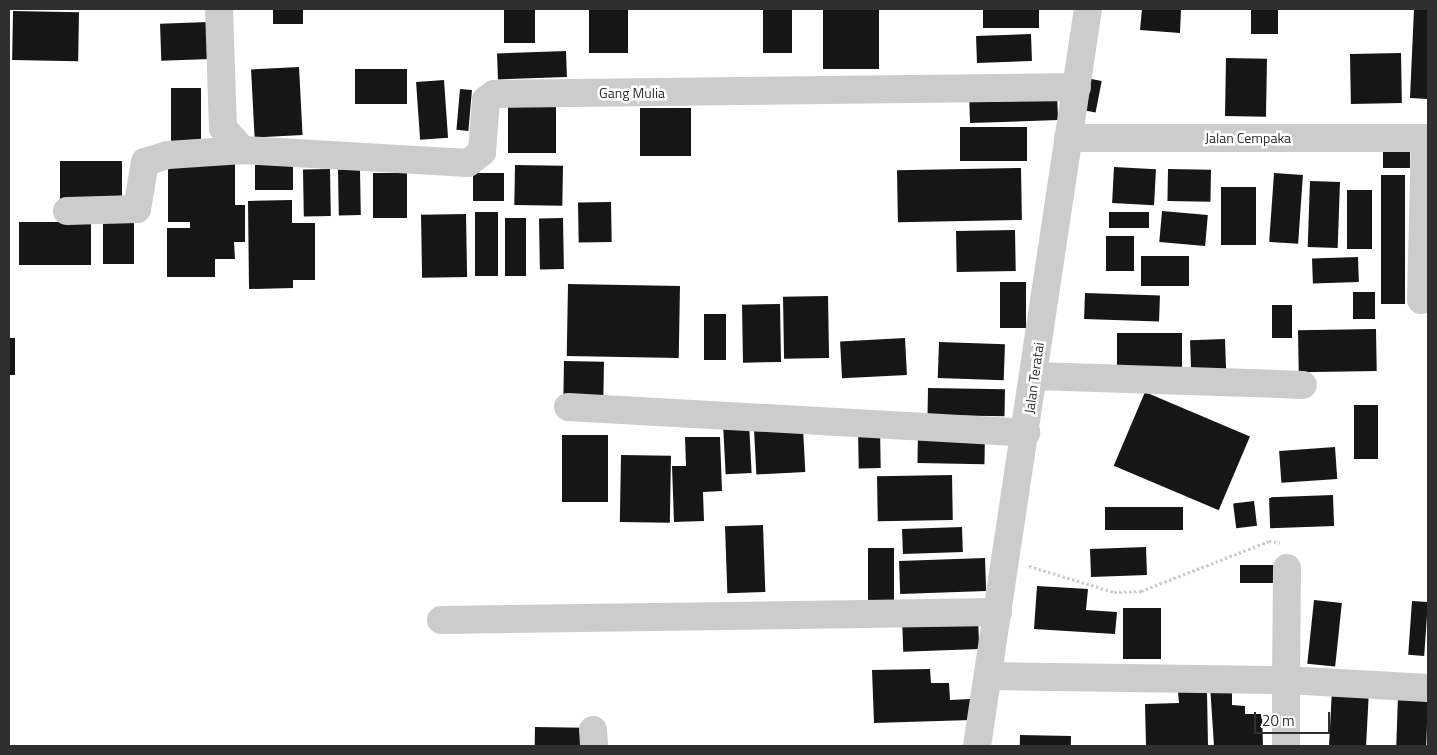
<!DOCTYPE html>
<html>
<head>
<meta charset="utf-8">
<style>
	body { margin:0 }
	#map { position:relative; width:1437px; height:755px; overflow:hidden; background:#fff; font-family:"Titillium Web",sans-serif }
	div>[style] { position:absolute }
	.building>* { inset:0; background:#161616; transform-origin:0 0 }
	.path>* { height:3px; margin-top:-1.5px; transform-origin:0; background:repeating-linear-gradient(90deg,#ccc 0 2.5px,transparent 0 5px) }
	.minor>* { height:28px; margin:-14px; padding:0 14px; transform-origin:14px; border-radius:14px; background:#ccc }
	span { translate:-50% -50%; white-space:nowrap; text-align:center; line-height:1.15; -webkit-text-stroke:5px #fff; paint-order:stroke }
	.street-label { font-size:14px; color:#2f2f2f }
	.frame { position:absolute; inset:0; border:10px solid #2f2f2f; pointer-events:none }
	.scale { position:absolute; left:1254px; top:712px; width:76px; height:22px; box-sizing:border-box; border:2px solid #2f2f2f; border-top:0; padding-left:6px; font-size:15px; line-height:18px; white-space:nowrap; color:#2f2f2f; -webkit-text-stroke:4px #fff; paint-order:stroke }
</style>
</head>
<body>
<div id="map">
	<div class="building">
		<div style="left:273px;top:9px;width:30px;height:15px"></div>
		<div style="left:504px;top:9px;width:31px;height:34px"></div>
		<div style="left:589px;top:9px;width:39px;height:44px"></div>
		<div style="left:763px;top:9px;width:29px;height:44px"></div>
		<div style="left:823px;top:9px;width:56px;height:60px"></div>
		<div style="left:983px;top:9px;width:56px;height:19px"></div>
		<div style="clip-path:polygon(1142px 9px,1181px 9px,1180px 33px,1140px 30px)"></div>
		<div style="left:1251px;top:9px;width:27px;height:25px"></div>
		<div style="clip-path:polygon(1414px 9px,1428px 9px,1428px 99px,1410px 98px)"></div>
		<div style="left:13px;top:11px;width:66px;height:49px;rotate:1deg"></div>
		<div style="left:209px;top:22px;width:37px;height:49px;rotate:88deg"></div>
		<div style="left:1031px;top:34px;width:27px;height:55px;rotate:88deg"></div>
		<div style="left:566px;top:51px;width:26px;height:69px;rotate:88deg"></div>
		<div style="left:1401px;top:53px;width:50px;height:51px;rotate:89deg"></div>
		<div style="left:1226px;top:58px;width:41px;height:58px;rotate:1deg"></div>
		<div style="left:299px;top:67px;width:68px;height:48px;rotate:87deg"></div>
		<div style="left:355px;top:69px;width:52px;height:35px"></div>
		<div style="left:1086px;top:78px;width:16px;height:32px;rotate:11deg"></div>
		<div style="left:444px;top:80px;width:58px;height:28px;rotate:86deg"></div>
		<div style="left:171px;top:88px;width:30px;height:54px"></div>
		<div style="left:460px;top:89px;width:12px;height:41px;rotate:5deg"></div>
		<div style="left:1057px;top:91px;width:29px;height:88px;rotate:88deg"></div>
		<div style="left:508px;top:103px;width:48px;height:50px"></div>
		<div style="left:640px;top:108px;width:51px;height:48px"></div>
		<div style="left:960px;top:127px;width:67px;height:34px"></div>
		<div style="left:1383px;top:144px;width:27px;height:24px"></div>
		<div style="clip-path:polygon(235px 158px,235px 205px,245px 205px,245px 242px,234px 242px,235px 259px,215px 259px,215px 277px,167px 277px,167px 228px,190px 228px,190px 222px,168px 222px,168px 164px)"></div>
		<div style="left:122px;top:161px;width:43px;height:62px;rotate:90deg"></div>
		<div style="left:293px;top:165px;width:25px;height:38px;rotate:90deg"></div>
		<div style="left:515px;top:165px;width:48px;height:40px;rotate:1deg"></div>
		<div style="left:1114px;top:167px;width:42px;height:36px;rotate:3deg"></div>
		<div style="left:1021px;top:168px;width:52px;height:124px;rotate:89deg"></div>
		<div style="left:330px;top:169px;width:47px;height:27px;rotate:89deg"></div>
		<div style="left:360px;top:169px;width:46px;height:22px;rotate:89deg"></div>
		<div style="left:1168px;top:169px;width:43px;height:32px;rotate:1deg"></div>
		<div style="left:373px;top:173px;width:34px;height:45px"></div>
		<div style="left:473px;top:173px;width:31px;height:28px"></div>
		<div style="left:1274px;top:173px;width:29px;height:69px;rotate:4deg"></div>
		<div style="left:1381px;top:175px;width:24px;height:129px"></div>
		<div style="left:1310px;top:181px;width:30px;height:66px;rotate:2deg"></div>
		<div style="left:1221px;top:187px;width:35px;height:58px"></div>
		<div style="left:1347px;top:190px;width:25px;height:59px"></div>
		<div style="clip-path:polygon(292px 200px,292px 223px,315px 223px,315px 280px,293px 280px,293px 288px,249px 289px,248px 201px)"></div>
		<div style="left:611px;top:202px;width:40px;height:33px;rotate:89deg"></div>
		<div style="left:1162px;top:211px;width:46px;height:31px;rotate:5deg"></div>
		<div style="left:475px;top:212px;width:23px;height:64px"></div>
		<div style="left:1109px;top:212px;width:40px;height:16px"></div>
		<div style="left:466px;top:214px;width:63px;height:45px;rotate:89deg"></div>
		<div style="left:505px;top:218px;width:21px;height:58px"></div>
		<div style="left:563px;top:218px;width:51px;height:24px;rotate:89deg"></div>
		<div style="left:103px;top:220px;width:31px;height:44px"></div>
		<div style="left:19px;top:222px;width:72px;height:43px"></div>
		<div style="left:1015px;top:230px;width:41px;height:59px;rotate:89deg"></div>
		<div style="left:1106px;top:236px;width:28px;height:35px"></div>
		<div style="left:1189px;top:256px;width:30px;height:48px;rotate:90deg"></div>
		<div style="left:1358px;top:257px;width:25px;height:46px;rotate:88deg"></div>
		<div style="left:1000px;top:282px;width:26px;height:46px"></div>
		<div style="left:568px;top:284px;width:112px;height:72px;rotate:1deg"></div>
		<div style="left:1353px;top:292px;width:22px;height:27px"></div>
		<div style="left:1085px;top:293px;width:75px;height:26px;rotate:2deg"></div>
		<div style="left:828px;top:296px;width:62px;height:45px;rotate:89deg"></div>
		<div style="left:780px;top:304px;width:58px;height:38px;rotate:89deg"></div>
		<div style="left:1272px;top:305px;width:20px;height:33px"></div>
		<div style="left:704px;top:314px;width:22px;height:46px"></div>
		<div style="left:1376px;top:329px;width:42px;height:78px;rotate:89deg"></div>
		<div style="left:1182px;top:333px;width:37px;height:65px;rotate:90deg"></div>
		<div style="left:9px;top:338px;width:6px;height:37px"></div>
		<div style="left:905px;top:338px;width:37px;height:65px;rotate:87deg"></div>
		<div style="left:1225px;top:339px;width:30px;height:35px;rotate:88deg"></div>
		<div style="left:939px;top:342px;width:66px;height:36px;rotate:2deg"></div>
		<div style="left:564px;top:361px;width:40px;height:38px;rotate:1deg"></div>
		<div style="left:928px;top:388px;width:77px;height:27px;rotate:1deg"></div>
		<div style="left:1145px;top:392px;width:114px;height:80px;rotate:23deg"></div>
		<div style="left:1354px;top:405px;width:24px;height:54px"></div>
		<div style="left:749px;top:423px;width:50px;height:26px;rotate:87deg"></div>
		<div style="left:880px;top:427px;width:41px;height:22px;rotate:89deg"></div>
		<div style="left:803px;top:428px;width:44px;height:49px;rotate:87deg"></div>
		<div style="left:918px;top:432px;width:67px;height:31px;rotate:1deg"></div>
		<div style="left:562px;top:435px;width:46px;height:67px"></div>
		<div style="clip-path:polygon(685px 437px,720px 437px,722px 491px,703px 492px,704px 521px,674px 522px,672px 466px,686px 466px)"></div>
		<div style="left:1335px;top:447px;width:32px;height:56px;rotate:86deg"></div>
		<div style="left:621px;top:455px;width:50px;height:67px;rotate:1deg"></div>
		<div style="left:952px;top:475px;width:45px;height:75px;rotate:89deg"></div>
		<div style="left:1333px;top:495px;width:31px;height:64px;rotate:88deg"></div>
		<div style="left:1254px;top:501px;width:25px;height:21px;rotate:83deg"></div>
		<div style="left:1183px;top:507px;width:23px;height:78px;rotate:90deg"></div>
		<div style="left:763px;top:525px;width:67px;height:38px;rotate:88deg"></div>
		<div style="left:962px;top:527px;width:25px;height:60px;rotate:88deg"></div>
		<div style="left:1146px;top:547px;width:28px;height:56px;rotate:88deg"></div>
		<div style="left:868px;top:548px;width:26px;height:52px"></div>
		<div style="left:985px;top:558px;width:33px;height:86px;rotate:88deg"></div>
		<div style="left:1240px;top:565px;width:34px;height:18px"></div>
		<div style="clip-path:polygon(1037px 586px,1088px 589px,1086px 610px,1117px 612px,1115px 634px,1034px 629px)"></div>
		<div style="left:1314px;top:600px;width:28px;height:64px;rotate:6deg"></div>
		<div style="left:1412px;top:601px;width:16px;height:54px;rotate:4deg"></div>
		<div style="left:1161px;top:608px;width:51px;height:38px;rotate:90deg"></div>
		<div style="left:978px;top:615px;width:34px;height:76px;rotate:88deg"></div>
		<div style="clip-path:polygon(930px 669px,931px 683px,949px 683px,950px 700px,970px 699px,971px 720px,874px 723px,872px 670px)"></div>
		<div style="clip-path:polygon(1210px 685px,1232px 685px,1232px 705px,1245px 706px,1245px 714px,1262px 714px,1263px 746px,1214px 746px)"></div>
		<div style="left:1332px;top:689px;width:37px;height:57px;rotate:3deg"></div>
		<div style="clip-path:polygon(1207px 691px,1208px 746px,1146px 746px,1145px 704px,1179px 703px,1178px 692px)"></div>
		<div style="left:1398px;top:696px;width:30px;height:50px;rotate:2deg"></div>
		<div style="left:535px;top:727px;width:50px;height:19px;rotate:1deg"></div>
		<div style="left:1020px;top:735px;width:51px;height:11px;rotate:1deg"></div>
	</div>
	<div class="path">
		<div style="left:1029px;top:566px;width:89px;rotate:17deg"></div>
		<div style="left:1114px;top:592px;width:27px;rotate:-2deg"></div>
		<div style="left:1141px;top:591px;width:137px;rotate:-21.3deg"></div>
		<div style="left:1269px;top:541px;width:11px;rotate:10deg"></div>
	</div>
	<div class="minor">
		<div style="left:219px;top:9px;width:119px;rotate:88.1deg"></div>
		<div style="left:223px;top:128px;width:30px;rotate:48deg"></div>
		<div style="left:1068px;top:138px;width:360px"></div>
		<div style="left:67px;top:211px;width:70px;rotate:-1.6deg"></div>
		<div style="left:137px;top:209px;width:48px;rotate:-80.3deg"></div>
		<div style="left:145px;top:162px;width:24px;rotate:-17deg"></div>
		<div style="left:168px;top:155px;width:75px;rotate:-3.8deg"></div>
		<div style="left:243px;top:150px;width:225px;rotate:3.3deg"></div>
		<div style="left:468px;top:163px;width:18px;rotate:-38deg"></div>
		<div style="left:482px;top:152px;width:52px;rotate:-85.6deg"></div>
		<div style="left:486px;top:100px;width:10px;rotate:-37deg"></div>
		<div style="left:494px;top:94px;width:583px;rotate:-0.69deg"></div>
		<div style="left:1421px;top:300px;width:162px;rotate:-88.6deg"></div>
		<div style="left:1035px;top:376px;width:268px;rotate:1.9deg"></div>
		<div style="left:568px;top:407px;width:459px;rotate:3.2deg"></div>
		<div style="left:1287px;top:568px;width:112px;rotate:90.5deg"></div>
		<div style="left:1286px;top:680px;width:142px;rotate:3.2deg"></div>
		<div style="left:441px;top:620px;width:557px;rotate:-0.82deg"></div>
		<div style="left:988px;top:676px;width:298px;rotate:0.8deg"></div>
		<div style="left:1286px;top:680px;width:66px;rotate:90deg"></div>
		<div style="left:593px;top:730px;width:16px;rotate:86deg"></div>
		<div style="left:977px;top:746px;width:745px;rotate:-81.44deg"></div>
	</div>
	<div class="street-label">
		<span style="left:632px;top:93px">Gang Mulia</span>
		<span style="left:1248px;top:138px">Jalan Cempaka</span>
		<span style="left:1034px;top:378px;rotate:-82deg">Jalan Teratai</span>
	</div>
	<div class="frame"></div>
	<div class="scale">20 m</div>
</div>
</body>
</html>
